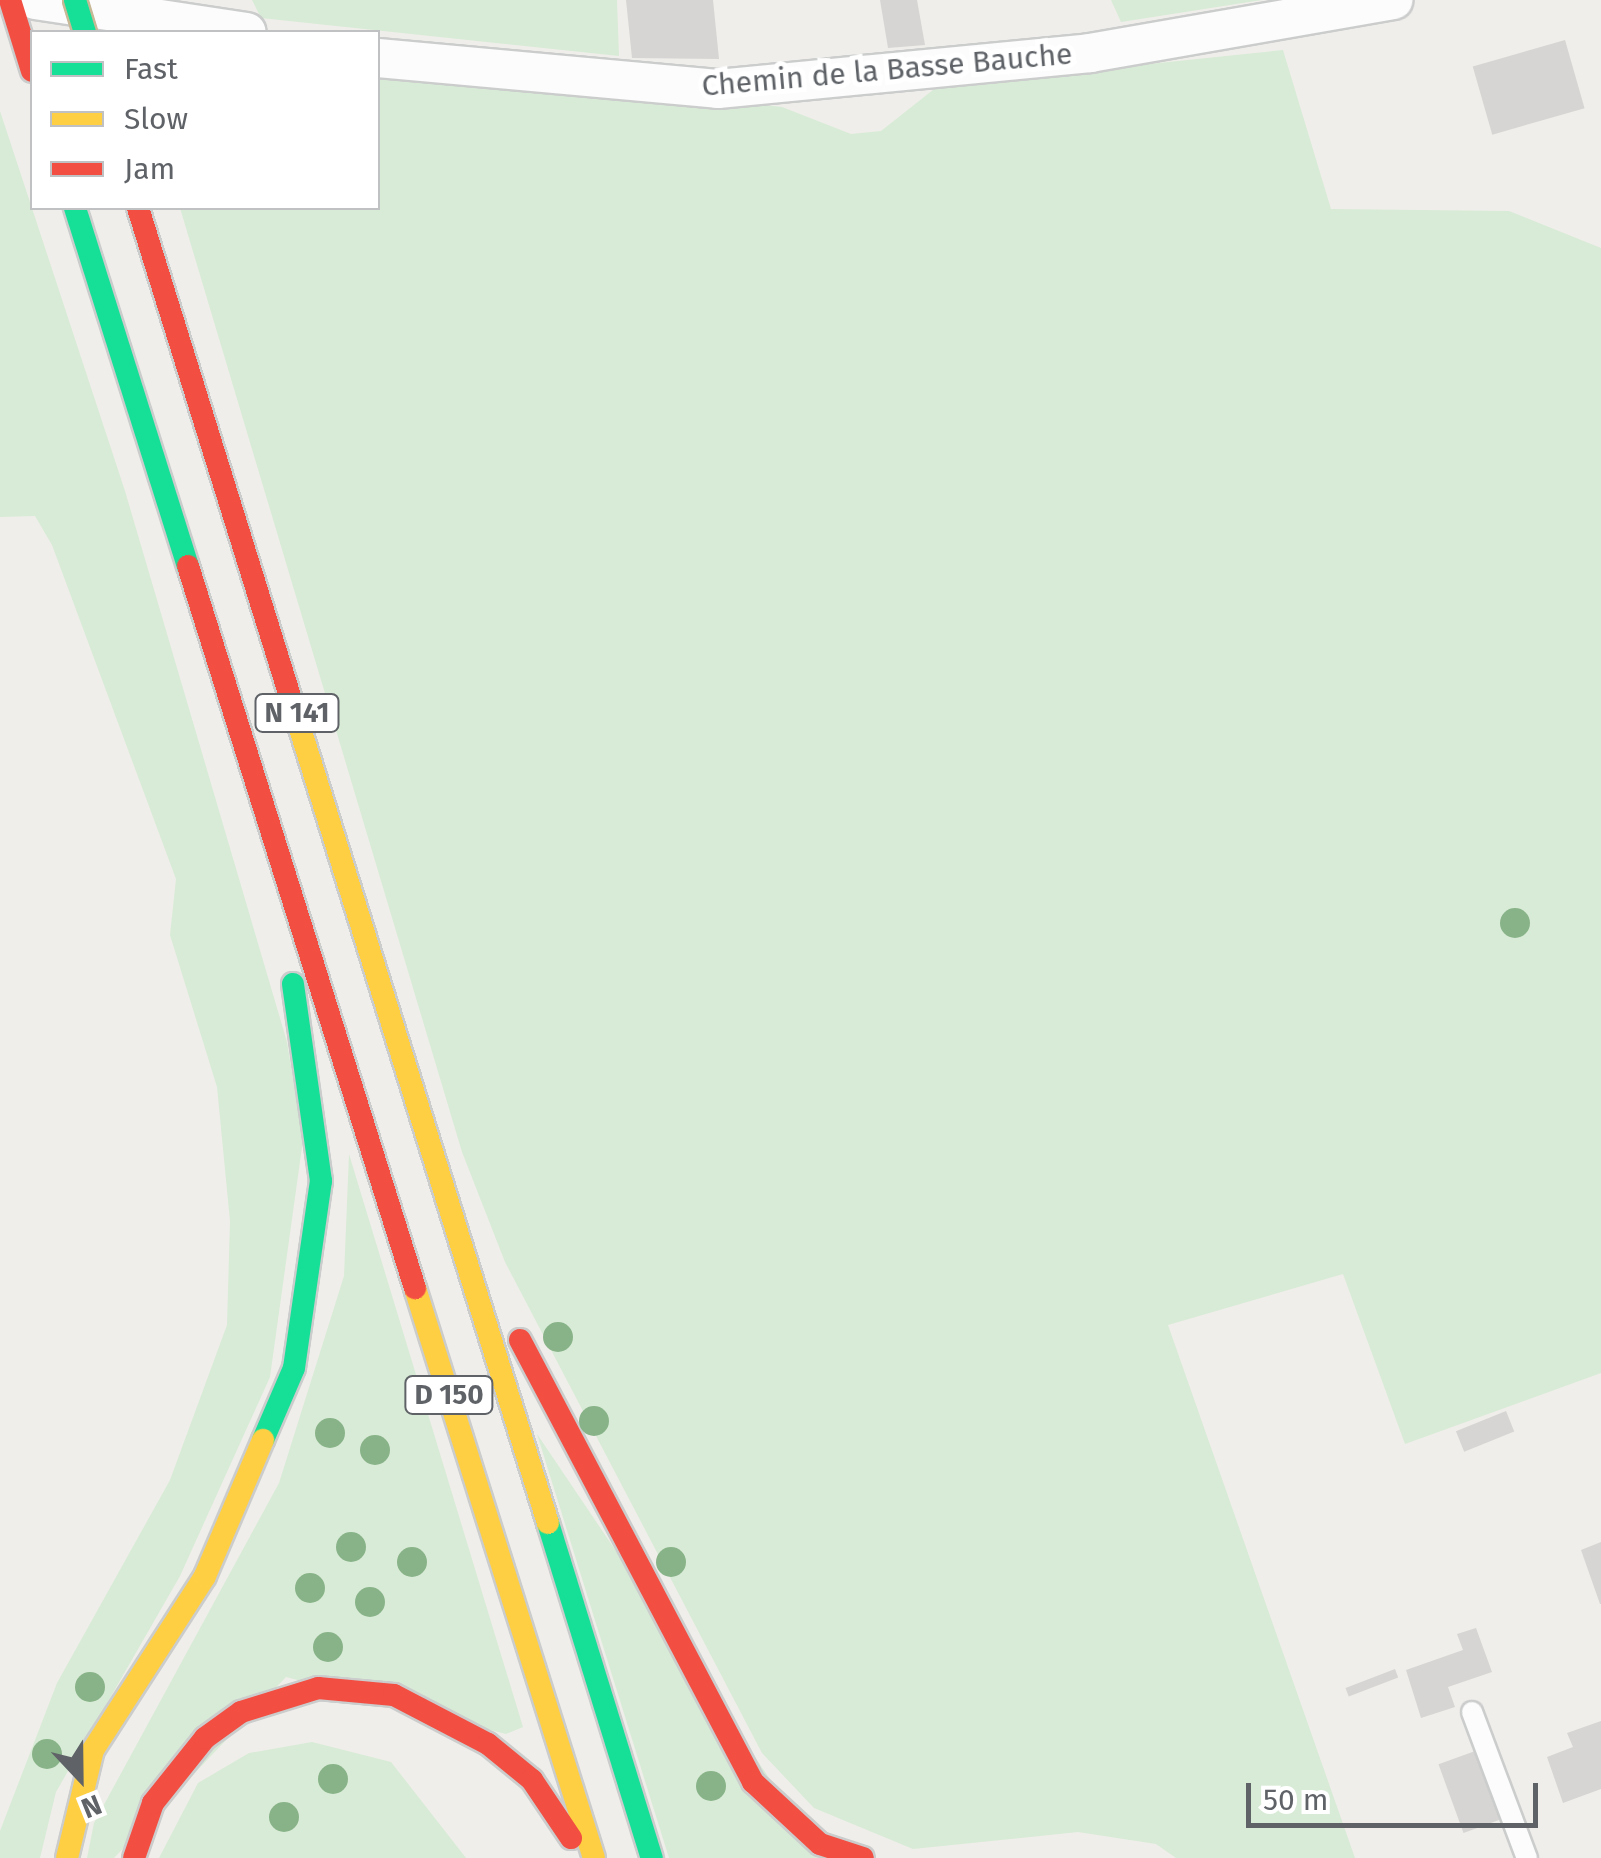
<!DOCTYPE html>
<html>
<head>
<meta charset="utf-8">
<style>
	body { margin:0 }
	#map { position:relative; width:1601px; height:1858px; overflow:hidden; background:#efeeea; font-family:"Fira Sans",sans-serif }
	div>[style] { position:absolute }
	.green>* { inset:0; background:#d8ebd6 }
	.building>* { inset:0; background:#d6d5d3; transform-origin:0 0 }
	.roads { filter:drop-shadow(2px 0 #cbcccc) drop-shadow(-2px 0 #cbcccc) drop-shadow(0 2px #cbcccc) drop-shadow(0 -2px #cbcccc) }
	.lane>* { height:20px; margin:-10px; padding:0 10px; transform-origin:10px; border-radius:10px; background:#fdfcfc }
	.street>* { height:38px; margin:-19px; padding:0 19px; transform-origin:19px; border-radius:19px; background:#fdfcfc }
	.fast>* { height:22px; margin:-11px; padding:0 11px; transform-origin:11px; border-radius:11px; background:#16e098 }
	.slow>* { height:22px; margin:-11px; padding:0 11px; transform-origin:11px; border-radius:11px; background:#ffcf43 }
	.jam>* { height:22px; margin:-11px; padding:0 11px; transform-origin:11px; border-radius:11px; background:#f24e42 }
	.bridges { filter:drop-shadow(2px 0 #c8b996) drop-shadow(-2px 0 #c8b996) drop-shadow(0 2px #c8b996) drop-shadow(0 -2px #c8b996) }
	.fast-bridge>* { height:22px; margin:-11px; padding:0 11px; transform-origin:11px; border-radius:11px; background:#16e098 }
	.trees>* { width:30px; height:30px; margin:-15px; border-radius:50%; background:#88b388 }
	span { translate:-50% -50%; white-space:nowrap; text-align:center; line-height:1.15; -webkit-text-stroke:10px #fff; paint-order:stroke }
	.shield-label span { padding:2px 8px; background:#fff; border:2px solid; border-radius:8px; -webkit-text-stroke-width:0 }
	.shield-label { font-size:28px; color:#5f6368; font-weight:700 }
	.street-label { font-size:30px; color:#5f6368 }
	.legend { position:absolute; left:30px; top:30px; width:350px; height:180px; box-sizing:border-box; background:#fff; border:2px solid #bfc1c3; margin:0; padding:12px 18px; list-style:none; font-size:30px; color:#5f6368 }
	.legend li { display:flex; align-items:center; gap:20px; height:50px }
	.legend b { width:50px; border:2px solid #bfc1c3 }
	.north { position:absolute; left:30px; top:1728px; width:100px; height:100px; -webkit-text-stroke:8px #fff; paint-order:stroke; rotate:158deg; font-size:28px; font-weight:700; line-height:40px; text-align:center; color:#5f6368 }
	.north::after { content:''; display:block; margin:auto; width:35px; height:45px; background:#5f6368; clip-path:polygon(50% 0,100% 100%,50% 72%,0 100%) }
	.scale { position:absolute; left:1246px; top:1783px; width:292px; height:45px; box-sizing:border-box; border:5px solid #5f6368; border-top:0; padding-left:12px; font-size:30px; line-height:35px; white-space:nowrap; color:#5f6368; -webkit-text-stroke:8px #fff; paint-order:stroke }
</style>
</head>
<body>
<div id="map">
	<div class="green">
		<div style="clip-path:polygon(252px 0,617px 0,619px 56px,261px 18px)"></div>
		<div style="clip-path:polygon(1111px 0,1262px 0,1121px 22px)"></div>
		<div style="clip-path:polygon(1283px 50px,1331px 209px,1509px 211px,1601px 248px,1601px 1373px,1405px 1444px,1343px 1274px,1168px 1325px,1355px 1858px,1176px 1858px,1156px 1844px,1078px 1832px,913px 1849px,814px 1808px,762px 1753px,505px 1262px,462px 1152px,180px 208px,378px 208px,378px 64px,782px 107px,851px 134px,881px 131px,938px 86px)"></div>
		<div style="clip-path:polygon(0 111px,125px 491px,287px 1042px,303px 1140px,270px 1377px,180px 1576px,56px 1792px,40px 1858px,0 1858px,0 1831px,57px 1683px,170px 1480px,227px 1325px,230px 1221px,217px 1087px,170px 935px,176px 879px,52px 545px,35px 516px,0 517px)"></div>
		<div style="clip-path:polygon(349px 1154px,523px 1727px,506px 1734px,286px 1677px,114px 1858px,87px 1858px,94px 1823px,279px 1483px,344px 1276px)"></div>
		<div style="clip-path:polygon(537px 1434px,823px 1858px,669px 1858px)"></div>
		<div style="clip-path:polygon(312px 1742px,391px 1762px,466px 1858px,159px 1858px,198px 1783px,249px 1753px)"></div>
	</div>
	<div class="building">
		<div style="clip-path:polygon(626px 0,713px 0,719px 59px,632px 58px)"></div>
		<div style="clip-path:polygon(880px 0,917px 0,925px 45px,888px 48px)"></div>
		<div style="left:1565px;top:40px;width:71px;height:96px;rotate:74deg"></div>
		<div style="left:1506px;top:1411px;width:22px;height:54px;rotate:68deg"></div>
		<div style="clip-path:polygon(1601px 1542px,1601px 1604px,1600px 1604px,1581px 1550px)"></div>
		<div style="clip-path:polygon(1476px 1628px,1492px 1672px,1448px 1687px,1455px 1707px,1421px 1718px,1406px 1670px,1463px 1650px,1457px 1634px)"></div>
		<div style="left:1395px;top:1669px;width:9px;height:53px;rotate:69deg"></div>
		<div style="clip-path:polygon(1601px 1721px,1601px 1789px,1563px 1803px,1547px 1757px,1573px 1747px,1567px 1733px)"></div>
		<div style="left:1478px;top:1750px;width:73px;height:42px;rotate:70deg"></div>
	</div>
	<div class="roads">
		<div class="lane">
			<div style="left:1472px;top:1712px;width:156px;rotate:69.4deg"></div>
		</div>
		<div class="street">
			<div style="left:35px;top:0;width:214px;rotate:8.6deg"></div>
			<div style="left:378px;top:58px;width:341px;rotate:5.2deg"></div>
			<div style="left:718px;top:89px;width:374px;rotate:-5.5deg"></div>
			<div style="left:1090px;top:53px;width:308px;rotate:-9.9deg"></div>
		</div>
		<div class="fast">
			<div style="left:75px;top:208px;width:375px;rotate:72.5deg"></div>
			<div style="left:263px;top:1440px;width:78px;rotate:-66.7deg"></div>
			<div style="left:294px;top:1368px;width:189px;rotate:-81.8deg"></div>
			<div style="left:321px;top:1181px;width:199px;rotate:-98.1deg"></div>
			<div style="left:548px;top:1523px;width:351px;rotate:72.8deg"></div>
		</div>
		<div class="slow">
			<div style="left:298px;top:722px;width:839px;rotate:72.67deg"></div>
			<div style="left:415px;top:1288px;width:597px;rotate:72.57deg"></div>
			<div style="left:67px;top:1858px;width:111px;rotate:-76.5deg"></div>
			<div style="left:93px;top:1750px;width:207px;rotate:-57.2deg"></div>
			<div style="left:205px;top:1576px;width:148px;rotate:-66.9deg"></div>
		</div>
		<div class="jam">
			<div style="left:10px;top:0;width:74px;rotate:72.8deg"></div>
			<div style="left:138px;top:208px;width:538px;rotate:72.71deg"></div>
			<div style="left:188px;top:566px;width:757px;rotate:72.55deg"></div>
			<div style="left:520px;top:1340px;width:500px;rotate:62.2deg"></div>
			<div style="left:753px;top:1782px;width:91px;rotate:42.8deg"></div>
			<div style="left:820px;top:1844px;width:45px;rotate:18deg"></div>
			<div style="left:134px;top:1858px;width:58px;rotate:-70.9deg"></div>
			<div style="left:153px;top:1803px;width:83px;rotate:-51.3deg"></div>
			<div style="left:205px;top:1738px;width:44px;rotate:-35.8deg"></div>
			<div style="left:241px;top:1712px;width:81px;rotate:-17.3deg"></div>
			<div style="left:318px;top:1688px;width:76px;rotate:5.3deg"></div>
			<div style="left:394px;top:1695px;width:106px;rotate:27.5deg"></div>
			<div style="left:488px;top:1744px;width:57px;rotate:39.3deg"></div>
			<div style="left:532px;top:1780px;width:70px;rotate:56.1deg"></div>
		</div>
	</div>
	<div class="bridges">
		<div class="fast-bridge">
			<div style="left:75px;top:0;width:34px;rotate:73deg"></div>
		</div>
	</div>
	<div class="trees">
		<div style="left:1515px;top:923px"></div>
		<div style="left:558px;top:1337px"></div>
		<div style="left:594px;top:1421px"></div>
		<div style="left:330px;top:1433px"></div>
		<div style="left:375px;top:1450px"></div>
		<div style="left:351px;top:1547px"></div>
		<div style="left:412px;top:1562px"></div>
		<div style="left:671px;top:1562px"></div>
		<div style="left:310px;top:1588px"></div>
		<div style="left:370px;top:1602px"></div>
		<div style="left:328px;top:1647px"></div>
		<div style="left:90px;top:1687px"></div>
		<div style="left:47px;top:1754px"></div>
		<div style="left:333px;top:1779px"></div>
		<div style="left:711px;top:1786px"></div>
		<div style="left:284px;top:1817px"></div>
	</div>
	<div class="shield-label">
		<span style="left:297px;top:713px">N 141</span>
		<span style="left:449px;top:1395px">D 150</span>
	</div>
	<div class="street-label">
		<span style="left:887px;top:70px;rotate:-5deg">Chemin de la Basse Bauche</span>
	</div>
	<ul class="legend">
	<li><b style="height:12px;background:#16e098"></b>Fast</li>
	<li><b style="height:12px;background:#ffcf43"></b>Slow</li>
	<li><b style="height:12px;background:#f24e42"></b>Jam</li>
	</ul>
	<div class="north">N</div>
	<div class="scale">50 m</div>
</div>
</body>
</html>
